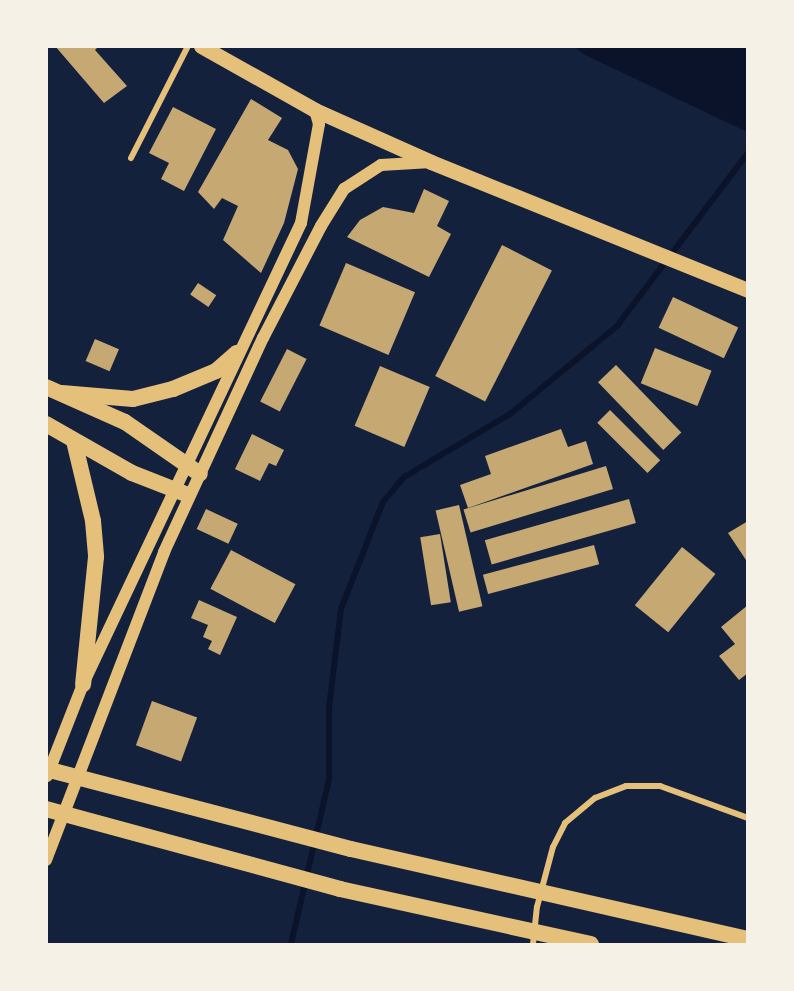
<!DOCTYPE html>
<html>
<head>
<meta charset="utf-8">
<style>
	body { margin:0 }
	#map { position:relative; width:794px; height:991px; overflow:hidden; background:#14213d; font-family:"Noto Serif",serif }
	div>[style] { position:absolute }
	.water>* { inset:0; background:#0b132b }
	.stream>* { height:6px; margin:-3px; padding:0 3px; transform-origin:3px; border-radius:3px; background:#0b132b }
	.building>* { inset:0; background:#c6a872; transform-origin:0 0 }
	.minor>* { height:6px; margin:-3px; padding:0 3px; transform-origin:3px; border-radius:3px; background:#e5c07b }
	.secondary>* { height:12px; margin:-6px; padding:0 6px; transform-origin:6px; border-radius:6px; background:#e5c07b }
	.trunk>* { height:15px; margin:-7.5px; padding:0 7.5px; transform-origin:7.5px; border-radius:7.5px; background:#e5c07b }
	.motorway>* { height:16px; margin:-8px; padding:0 8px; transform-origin:8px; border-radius:8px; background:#e5c07b }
	span { translate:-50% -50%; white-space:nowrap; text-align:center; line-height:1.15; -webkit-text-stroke:4.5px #f6f1e7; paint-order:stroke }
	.frame { position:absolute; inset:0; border:48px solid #f6f1e7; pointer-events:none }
</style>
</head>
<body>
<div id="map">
	<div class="water">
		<div style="clip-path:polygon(575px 47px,747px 47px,747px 132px,583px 54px)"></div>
	</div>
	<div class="stream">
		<div style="left:291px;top:944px;width:169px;rotate:-77deg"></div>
		<div style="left:329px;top:779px;width:71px;rotate:-90deg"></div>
		<div style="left:329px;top:708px;width:100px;rotate:-83.1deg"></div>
		<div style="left:341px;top:609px;width:115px;rotate:-68.6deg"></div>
		<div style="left:383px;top:502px;width:33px;rotate:-50deg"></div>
		<div style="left:404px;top:477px;width:123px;rotate:-30.7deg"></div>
		<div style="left:510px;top:414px;width:139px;rotate:-39.4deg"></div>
		<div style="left:617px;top:326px;width:217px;rotate:-52.9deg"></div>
	</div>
	<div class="building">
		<div style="clip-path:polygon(55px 46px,99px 46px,95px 50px,127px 86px,104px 103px)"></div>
		<div style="clip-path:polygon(251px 99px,282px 118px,268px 140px,288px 150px,298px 169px,284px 223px,261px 273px,223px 240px,238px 206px,222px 198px,214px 209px,198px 192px)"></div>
		<div style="clip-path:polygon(173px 107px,216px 129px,184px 191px,161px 179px,169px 163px,149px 153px)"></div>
		<div style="clip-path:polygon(424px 189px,449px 201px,437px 226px,451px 234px,429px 277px,347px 237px,360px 220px,383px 207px,414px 213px)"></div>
		<div style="left:502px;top:245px;width:56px;height:147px;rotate:27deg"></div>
		<div style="left:346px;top:263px;width:75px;height:68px;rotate:23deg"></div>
		<div style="left:198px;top:283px;width:22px;height:14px;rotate:34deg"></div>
		<div style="left:673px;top:297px;width:72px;height:34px;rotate:25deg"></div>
		<div style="left:95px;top:339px;width:26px;height:24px;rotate:23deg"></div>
		<div style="left:655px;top:348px;width:61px;height:38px;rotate:22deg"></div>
		<div style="left:287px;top:349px;width:22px;height:59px;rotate:27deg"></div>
		<div style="left:616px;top:365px;width:94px;height:25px;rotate:46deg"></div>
		<div style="left:380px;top:366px;width:54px;height:65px;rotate:23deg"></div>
		<div style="left:610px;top:410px;width:71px;height:18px;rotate:45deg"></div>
		<div style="clip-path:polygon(561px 429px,568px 447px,586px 441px,593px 464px,468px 508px,460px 485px,491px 474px,485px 456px)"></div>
		<div style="clip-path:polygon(252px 434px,284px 450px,276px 466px,269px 463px,260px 481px,235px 469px)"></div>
		<div style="left:606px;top:466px;width:24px;height:149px;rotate:73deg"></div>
		<div style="left:629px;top:499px;width:25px;height:150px;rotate:74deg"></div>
		<div style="left:459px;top:505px;width:104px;height:24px;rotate:77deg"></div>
		<div style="left:206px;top:509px;width:35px;height:22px;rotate:25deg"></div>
		<div style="clip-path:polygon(748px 521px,748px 563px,728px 533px)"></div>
		<div style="left:440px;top:534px;width:69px;height:20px;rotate:81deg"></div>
		<div style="left:594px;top:545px;width:20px;height:115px;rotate:75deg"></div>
		<div style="left:682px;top:547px;width:43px;height:75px;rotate:39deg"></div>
		<div style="left:231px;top:550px;width:73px;height:44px;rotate:28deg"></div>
		<div style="clip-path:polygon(199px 600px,237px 617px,220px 655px,208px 649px,212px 641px,203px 637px,208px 625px,191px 618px)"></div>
		<div style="clip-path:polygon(748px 605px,748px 673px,739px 680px,719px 656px,735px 644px,721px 627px)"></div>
		<div style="left:152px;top:701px;width:48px;height:47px;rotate:20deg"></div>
	</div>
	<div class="minor">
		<div style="left:131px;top:158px;width:126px;rotate:-63deg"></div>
		<div style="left:533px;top:944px;width:37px;rotate:-84deg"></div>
		<div style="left:537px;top:907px;width:62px;rotate:-75.1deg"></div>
		<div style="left:553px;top:847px;width:27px;rotate:-63deg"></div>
		<div style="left:565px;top:823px;width:39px;rotate:-40deg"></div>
		<div style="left:595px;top:798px;width:33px;rotate:-21deg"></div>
		<div style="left:626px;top:786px;width:34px"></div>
		<div style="left:660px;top:786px;width:94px;rotate:20deg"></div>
	</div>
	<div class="secondary">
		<div style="left:47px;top:776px;width:99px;rotate:-68.6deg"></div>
		<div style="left:83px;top:684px;width:510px;rotate:-64.69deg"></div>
		<div style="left:301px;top:223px;width:101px;rotate:-79.7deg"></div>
		<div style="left:319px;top:124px;width:15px;rotate:-106deg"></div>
		<div style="left:46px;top:860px;width:330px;rotate:-69deg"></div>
		<div style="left:164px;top:552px;width:236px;rotate:-65.2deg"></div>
		<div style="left:263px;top:338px;width:126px;rotate:-62.6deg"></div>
		<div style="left:321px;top:226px;width:44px;rotate:-58.1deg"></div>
		<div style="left:344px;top:189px;width:44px;rotate:-33deg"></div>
		<div style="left:381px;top:165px;width:50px;rotate:-3.4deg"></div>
	</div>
	<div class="trunk">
		<div style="left:201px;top:46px;width:131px;rotate:29.3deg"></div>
		<div style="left:315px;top:110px;width:127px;rotate:24.1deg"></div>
		<div style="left:431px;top:162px;width:342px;rotate:22deg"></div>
	</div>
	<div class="motorway">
		<div style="left:46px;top:387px;width:86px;rotate:23.9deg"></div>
		<div style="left:125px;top:422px;width:91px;rotate:34.7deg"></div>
		<div style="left:62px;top:393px;width:71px;rotate:4.8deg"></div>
		<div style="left:133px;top:399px;width:41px;rotate:-14deg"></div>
		<div style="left:173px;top:389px;width:47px;rotate:-22.7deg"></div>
		<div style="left:216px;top:371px;width:28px;rotate:-41deg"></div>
		<div style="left:46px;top:424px;width:99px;rotate:29.7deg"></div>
		<div style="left:132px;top:473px;width:60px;rotate:21.4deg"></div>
		<div style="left:74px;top:441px;width:82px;rotate:76.6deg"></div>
		<div style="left:93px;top:521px;width:36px;rotate:85deg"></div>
		<div style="left:96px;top:557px;width:128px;rotate:95.8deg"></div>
		<div style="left:46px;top:769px;width:315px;rotate:14.7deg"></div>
		<div style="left:351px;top:849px;width:407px;rotate:12.8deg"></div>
		<div style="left:46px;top:809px;width:305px;rotate:15.2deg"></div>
		<div style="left:340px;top:889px;width:257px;rotate:12.4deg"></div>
	</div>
	<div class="frame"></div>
</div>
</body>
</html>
